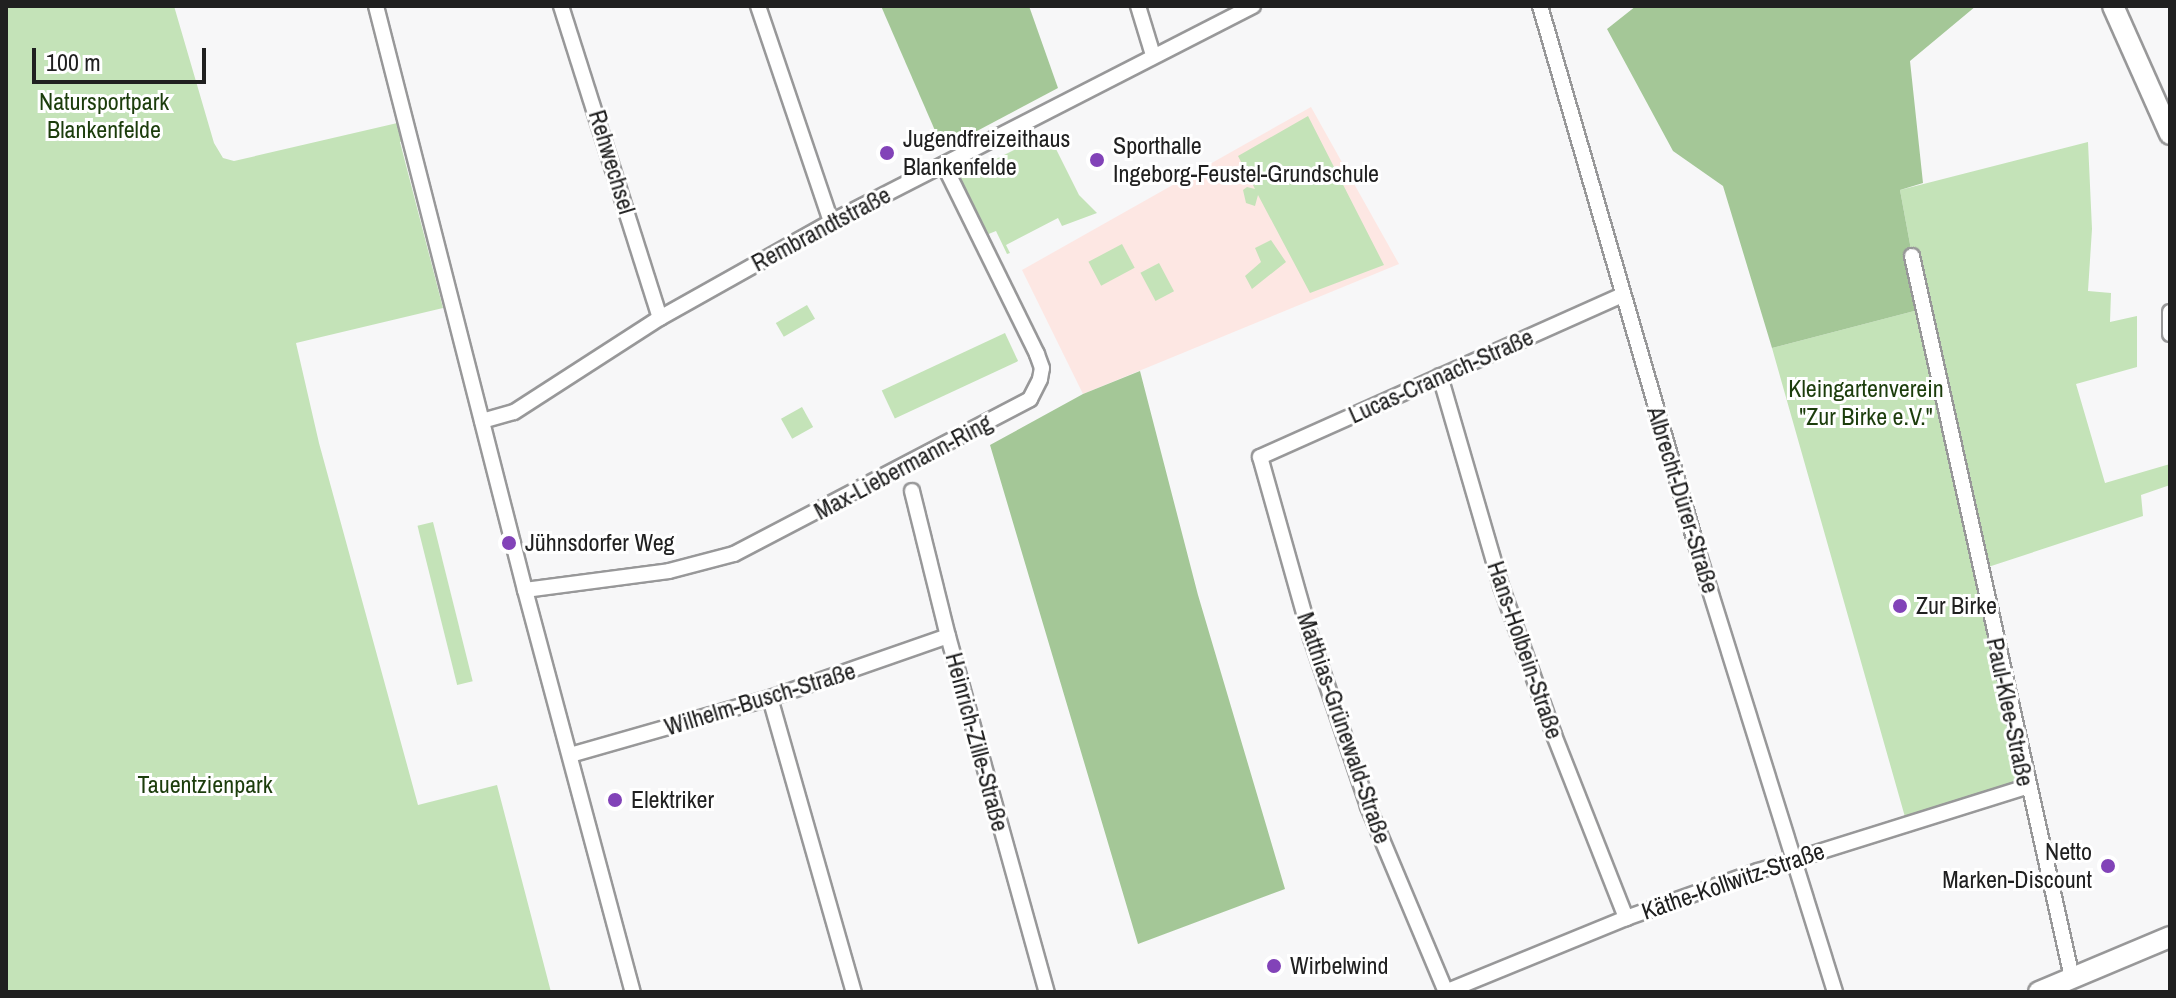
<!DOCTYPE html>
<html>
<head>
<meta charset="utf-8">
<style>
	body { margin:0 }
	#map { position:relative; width:2176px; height:998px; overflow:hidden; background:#f7f7f8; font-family:"Archivo Narrow",sans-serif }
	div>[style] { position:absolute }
	.education>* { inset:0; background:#fde7e3 }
	.green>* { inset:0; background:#c4e3b8; transform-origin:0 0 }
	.forest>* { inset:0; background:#a4c797 }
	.roads { filter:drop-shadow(2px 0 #989899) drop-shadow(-2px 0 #989899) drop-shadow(0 2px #989899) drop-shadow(0 -2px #989899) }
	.minor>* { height:14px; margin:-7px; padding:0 7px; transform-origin:7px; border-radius:7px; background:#fff }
	.secondary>* { height:20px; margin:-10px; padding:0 10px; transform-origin:10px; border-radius:10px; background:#fff }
	.dots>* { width:22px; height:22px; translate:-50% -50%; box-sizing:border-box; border:4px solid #fff; border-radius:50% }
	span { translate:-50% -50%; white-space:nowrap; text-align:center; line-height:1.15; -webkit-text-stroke:6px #fff; paint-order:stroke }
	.park-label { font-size:24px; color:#1c3d0c }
	.poi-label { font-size:24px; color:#202020 }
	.left { translate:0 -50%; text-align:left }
	.right { translate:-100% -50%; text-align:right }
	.street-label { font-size:24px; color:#202020 }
	.frame { position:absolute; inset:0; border:8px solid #202020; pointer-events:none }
	.scale { position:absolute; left:32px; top:48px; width:174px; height:36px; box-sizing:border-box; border:4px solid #202020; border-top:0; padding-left:10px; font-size:24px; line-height:28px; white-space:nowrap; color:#202020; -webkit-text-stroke:6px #fff; paint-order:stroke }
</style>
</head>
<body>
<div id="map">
	<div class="education">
		<div style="clip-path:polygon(1311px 107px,1399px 264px,1083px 394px,1022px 270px)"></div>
	</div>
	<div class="green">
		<div style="clip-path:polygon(6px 6px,174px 6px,214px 143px,223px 158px,234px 161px,406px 121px,411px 139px,400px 142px,443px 308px,296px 343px,319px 443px,418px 805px,497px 785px,551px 992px,6px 992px)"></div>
		<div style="clip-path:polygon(1308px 116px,1384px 265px,1310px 293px,1258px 195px,1255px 206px,1246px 203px,1243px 190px,1247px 187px,1255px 189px,1238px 156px)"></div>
		<div style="clip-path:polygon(1048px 133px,1079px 195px,1097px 213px,1062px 226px,1058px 218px,1006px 245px,1010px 253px,1007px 254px,996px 231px,986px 235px,958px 178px)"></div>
		<div style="clip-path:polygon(2088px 142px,2092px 229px,2088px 291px,2111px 293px,2110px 322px,2137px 316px,2137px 367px,2076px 384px,2105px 483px,2170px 464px,2170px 485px,2141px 495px,2143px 516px,1979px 570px,2026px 787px,1907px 824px,1772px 348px,1922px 309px,1900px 190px)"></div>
		<div style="clip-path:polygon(1271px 240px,1286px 262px,1252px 289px,1245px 276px,1261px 262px,1255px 248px)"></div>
		<div style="left:1122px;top:244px;width:27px;height:38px;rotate:62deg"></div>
		<div style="left:1159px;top:263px;width:32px;height:21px;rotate:62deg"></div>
		<div style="left:807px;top:305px;width:16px;height:36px;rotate:60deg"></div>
		<div style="left:1005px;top:333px;width:31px;height:136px;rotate:65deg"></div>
		<div style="left:802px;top:407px;width:23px;height:24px;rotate:61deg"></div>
		<div style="left:433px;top:522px;width:164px;height:16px;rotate:76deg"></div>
	</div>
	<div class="forest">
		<div style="clip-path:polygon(881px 6px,1029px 6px,1058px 88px,943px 149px)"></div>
		<div style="clip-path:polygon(1636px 6px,1976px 6px,1910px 61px,1923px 183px,1900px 190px,1922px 309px,1772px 348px,1723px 186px,1673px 151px,1607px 29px)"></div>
		<div style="clip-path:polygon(1140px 371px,1198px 595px,1285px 889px,1138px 944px,990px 445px,1083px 394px)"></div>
	</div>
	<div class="roads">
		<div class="minor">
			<div style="left:376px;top:6px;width:603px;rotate:75.69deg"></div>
			<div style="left:525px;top:590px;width:416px;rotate:75deg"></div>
			<div style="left:561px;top:6px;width:327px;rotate:72.4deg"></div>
			<div style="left:758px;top:6px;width:228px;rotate:71.3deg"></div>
			<div style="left:1138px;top:6px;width:51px;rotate:73deg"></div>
			<div style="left:1540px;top:6px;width:568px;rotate:73.86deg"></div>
			<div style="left:1698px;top:552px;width:461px;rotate:72.7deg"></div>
			<div style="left:1912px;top:256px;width:740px;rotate:77.5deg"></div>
			<div style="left:2170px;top:312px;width:22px;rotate:90deg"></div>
			<div style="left:1440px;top:376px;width:219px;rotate:73.8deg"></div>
			<div style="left:1501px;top:586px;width:158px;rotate:70.4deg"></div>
			<div style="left:1554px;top:735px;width:197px;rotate:68.5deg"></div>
			<div style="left:482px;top:421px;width:33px;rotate:-16deg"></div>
			<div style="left:514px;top:412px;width:174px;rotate:-32.8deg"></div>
			<div style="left:660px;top:318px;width:196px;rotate:-29.3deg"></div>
			<div style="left:831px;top:222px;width:474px;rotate:-27.1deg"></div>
			<div style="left:912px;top:491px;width:149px;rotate:76.1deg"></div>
			<div style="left:948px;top:636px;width:370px;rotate:74.5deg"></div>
			<div style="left:525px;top:590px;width:145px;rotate:-7.5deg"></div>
			<div style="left:669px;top:571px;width:67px;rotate:-14.7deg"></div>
			<div style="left:734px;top:554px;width:334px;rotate:-27.6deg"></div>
			<div style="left:1030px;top:399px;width:22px;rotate:-63deg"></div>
			<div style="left:1040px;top:379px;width:11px;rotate:-80deg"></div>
			<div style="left:1042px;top:368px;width:15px;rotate:-110deg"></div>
			<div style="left:1037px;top:354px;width:211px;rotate:-116.2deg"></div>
			<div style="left:770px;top:698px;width:306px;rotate:74.1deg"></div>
			<div style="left:570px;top:755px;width:208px;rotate:-15.9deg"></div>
			<div style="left:770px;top:698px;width:188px;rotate:-19.2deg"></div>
			<div style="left:1445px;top:992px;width:196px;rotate:-22.2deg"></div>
			<div style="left:1626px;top:918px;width:140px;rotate:-19.6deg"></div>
			<div style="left:1758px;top:871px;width:281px;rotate:-17.4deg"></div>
			<div style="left:1446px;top:992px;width:202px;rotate:-112.8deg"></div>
			<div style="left:1368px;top:806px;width:177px;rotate:-108.7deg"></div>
			<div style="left:1311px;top:638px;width:188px;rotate:-105.7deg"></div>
			<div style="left:1260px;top:457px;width:397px;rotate:-24.1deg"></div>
		</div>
		<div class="secondary">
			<div style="left:2113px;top:6px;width:140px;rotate:66deg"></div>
			<div style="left:2039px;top:992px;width:142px;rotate:-22.8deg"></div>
		</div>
	</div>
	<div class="dots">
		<div style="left:887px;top:153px;background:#8243b8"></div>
		<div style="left:1097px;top:160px;background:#8243b8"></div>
		<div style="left:509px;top:543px;background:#8243b8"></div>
		<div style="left:1900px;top:606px;background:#8243b8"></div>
		<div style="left:615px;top:800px;background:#8243b8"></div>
		<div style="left:2108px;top:866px;background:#8243b8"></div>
		<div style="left:1274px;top:966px;background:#8243b8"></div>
	</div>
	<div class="park-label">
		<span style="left:104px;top:116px">Natursportpark<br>Blankenfelde</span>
		<span style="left:1866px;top:403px">Kleingartenverein<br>"Zur Birke e.V."</span>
		<span style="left:205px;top:785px">Tauentzienpark</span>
	</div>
	<div class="poi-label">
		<span class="left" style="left:903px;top:153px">Jugendfreizeithaus<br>Blankenfelde</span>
		<span class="left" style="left:1113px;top:160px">Sporthalle<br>Ingeborg-Feustel-Grundschule</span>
		<span class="left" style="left:525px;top:543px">Jühnsdorfer Weg</span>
		<span class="left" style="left:1916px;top:606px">Zur Birke</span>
		<span class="left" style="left:631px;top:800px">Elektriker</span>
		<span class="right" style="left:2092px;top:866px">Netto<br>Marken-Discount</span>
		<span class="left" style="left:1290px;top:966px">Wirbelwind</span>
	</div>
	<div class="street-label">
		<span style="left:612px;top:162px;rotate:73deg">Rehwechsel</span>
		<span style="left:821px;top:229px;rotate:-28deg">Rembrandtstraße</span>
		<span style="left:1441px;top:376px;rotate:-24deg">Lucas-Cranach-Straße</span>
		<span style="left:903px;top:467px;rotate:-28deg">Max-Liebermann-Ring</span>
		<span style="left:1683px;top:500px;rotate:73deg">Albrecht-Dürer-Straße</span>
		<span style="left:1525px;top:650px;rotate:71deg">Hans-Holbein-Straße</span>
		<span style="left:760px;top:699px;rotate:-17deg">Wilhelm-Busch-Straße</span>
		<span style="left:2010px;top:712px;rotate:78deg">Paul-Klee-Straße</span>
		<span style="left:1344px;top:728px;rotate:71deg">Matthias-Grünewald-Straße</span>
		<span style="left:977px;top:742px;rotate:75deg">Heinrich-Zille-Straße</span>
		<span style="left:1733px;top:881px;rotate:-19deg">Käthe-Kollwitz-Straße</span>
	</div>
	<div class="frame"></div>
	<div class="scale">100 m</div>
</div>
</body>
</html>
